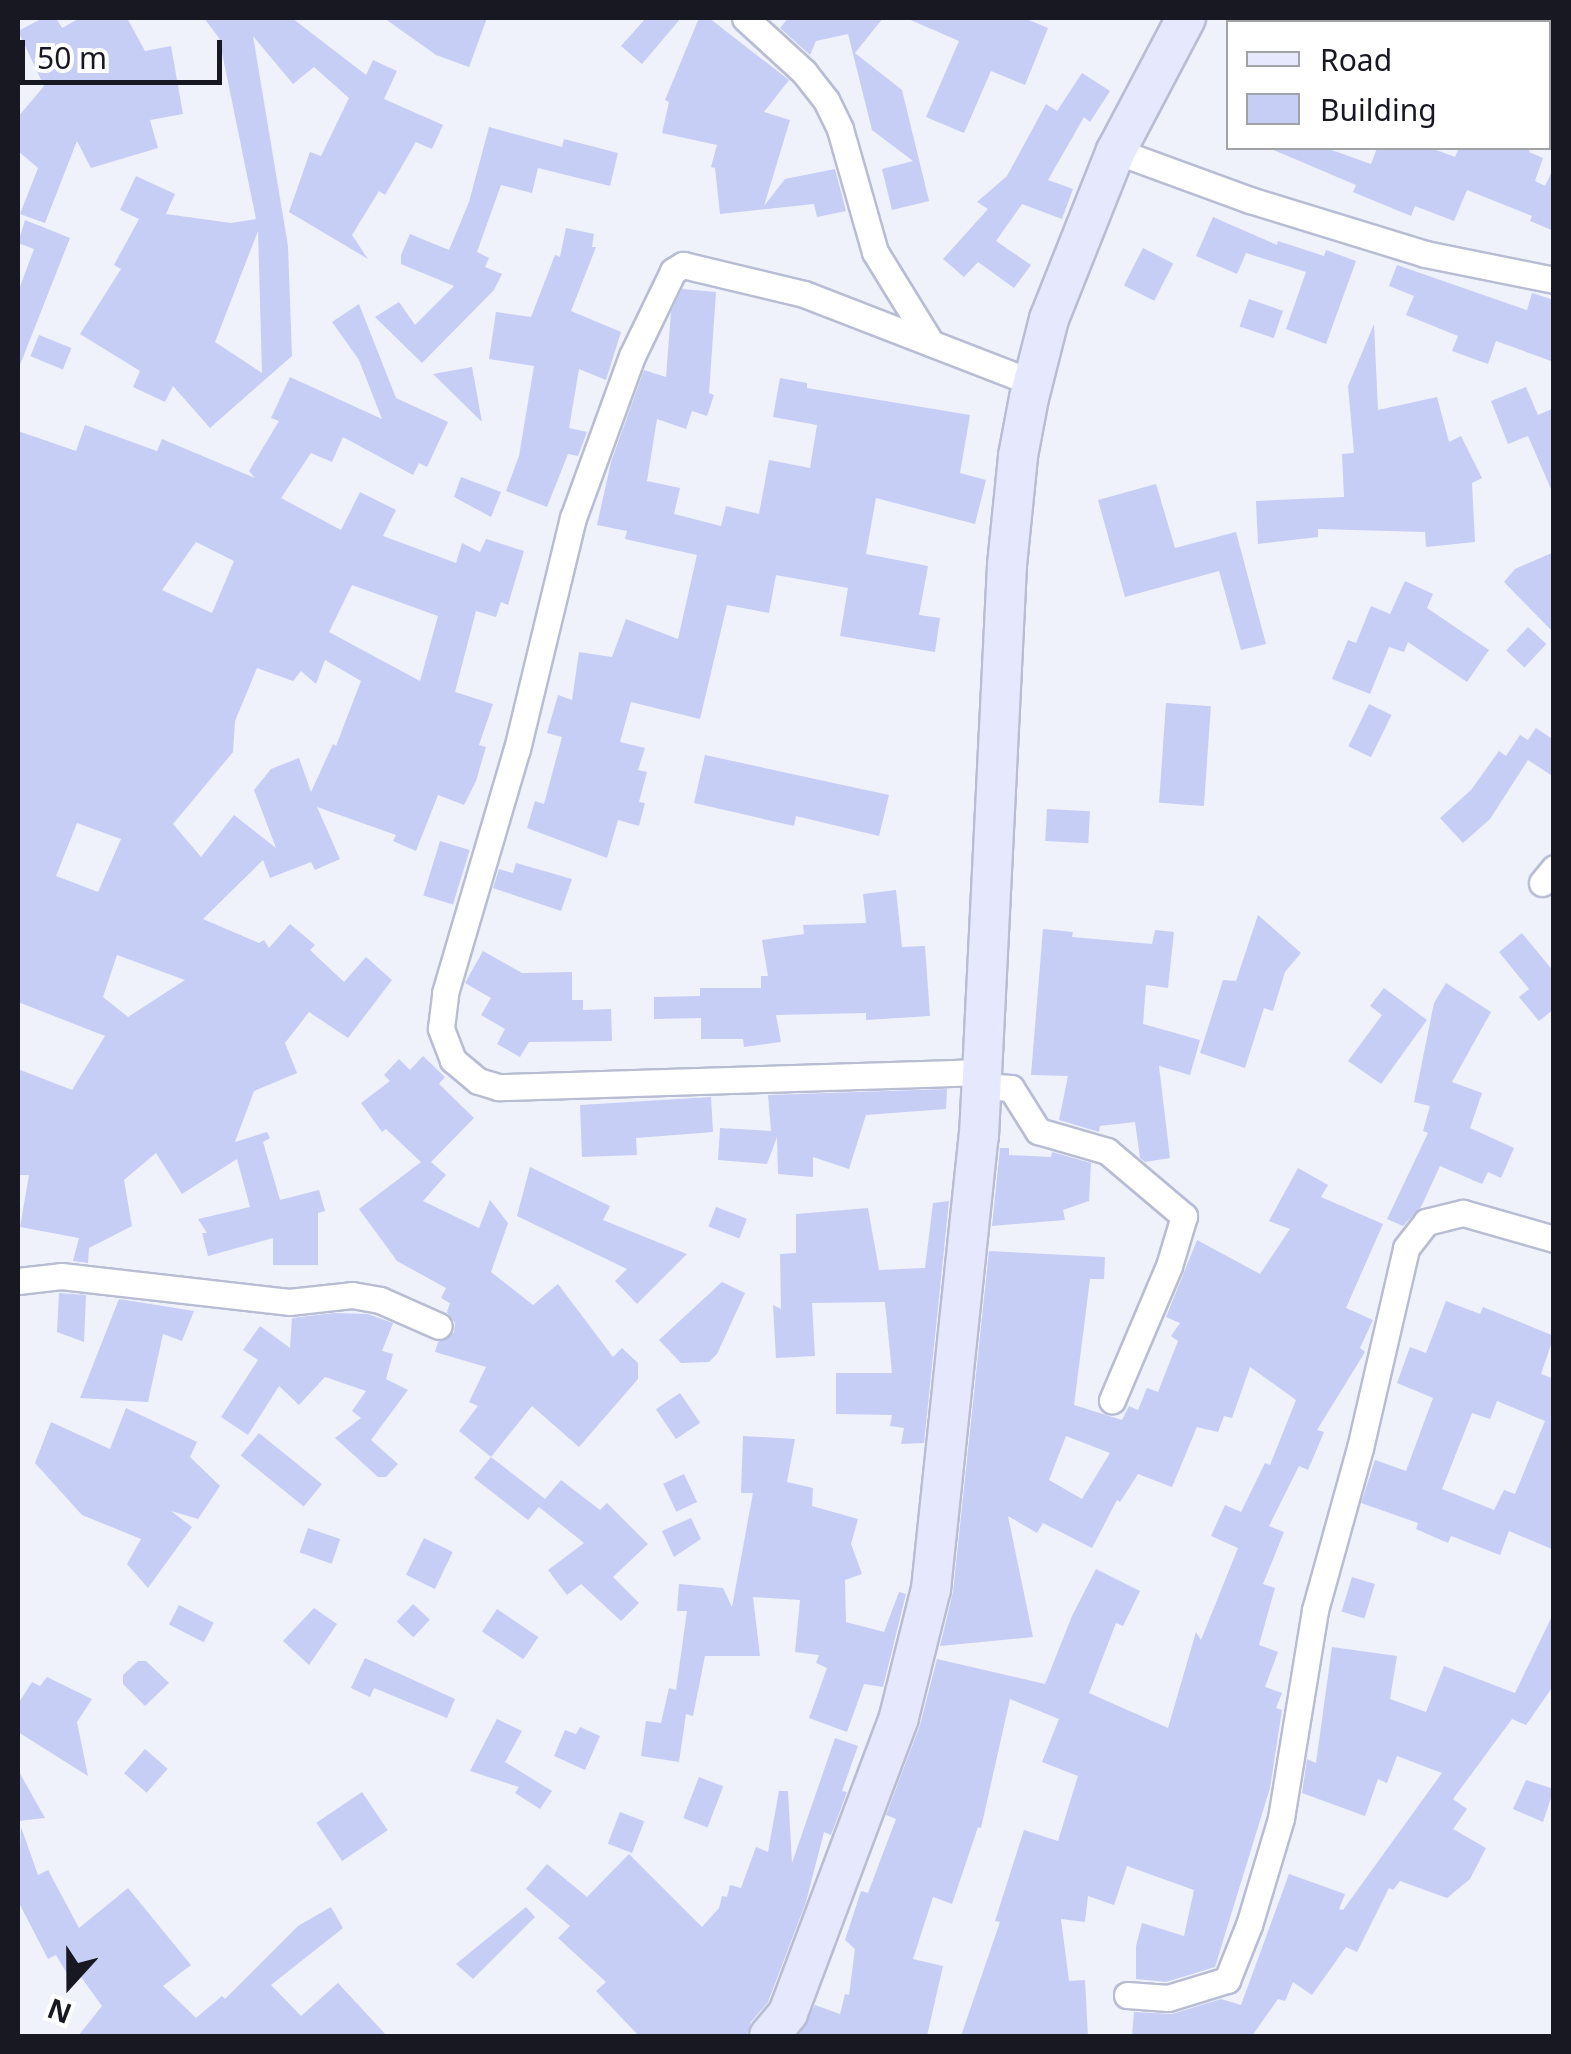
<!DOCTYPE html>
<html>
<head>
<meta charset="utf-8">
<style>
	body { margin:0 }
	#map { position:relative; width:1571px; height:2054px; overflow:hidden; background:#eff1fb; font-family:"Noto Sans",sans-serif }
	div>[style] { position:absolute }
	.building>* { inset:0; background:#c7cef6; transform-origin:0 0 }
	.roads { filter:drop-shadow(2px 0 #b8bdd3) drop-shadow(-2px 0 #b8bdd3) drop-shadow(0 2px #b8bdd3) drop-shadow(0 -2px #b8bdd3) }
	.street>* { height:25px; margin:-12.5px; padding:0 12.5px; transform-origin:12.5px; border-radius:12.5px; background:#fff }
	.secondary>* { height:38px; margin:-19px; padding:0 19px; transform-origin:19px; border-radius:19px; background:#e6e9fe }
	span { translate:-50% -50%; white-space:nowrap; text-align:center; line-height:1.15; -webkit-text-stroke:10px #fff; paint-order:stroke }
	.frame { position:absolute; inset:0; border:20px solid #171821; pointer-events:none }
	.legend { position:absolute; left:1226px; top:20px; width:325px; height:130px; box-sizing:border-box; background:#fff; border:2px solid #a2a3a6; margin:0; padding:12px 18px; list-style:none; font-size:30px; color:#171821 }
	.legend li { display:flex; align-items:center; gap:20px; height:50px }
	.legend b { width:50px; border:2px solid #a2a3a6 }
	.north { position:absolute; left:20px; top:1934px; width:100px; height:100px; -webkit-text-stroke:8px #fff; paint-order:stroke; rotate:201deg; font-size:28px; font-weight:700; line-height:40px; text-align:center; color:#171821 }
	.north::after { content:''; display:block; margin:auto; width:35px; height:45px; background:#171821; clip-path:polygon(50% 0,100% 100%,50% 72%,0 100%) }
	.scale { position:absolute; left:20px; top:40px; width:202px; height:45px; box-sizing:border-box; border:5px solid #171821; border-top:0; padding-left:12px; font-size:30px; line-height:35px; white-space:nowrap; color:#171821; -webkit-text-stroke:8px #fff; paint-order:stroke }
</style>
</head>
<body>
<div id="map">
	<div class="building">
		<div style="clip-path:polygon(43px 18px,56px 18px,62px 28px,80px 18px,127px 18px,145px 51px,171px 46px,183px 114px,150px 120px,158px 148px,91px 168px,77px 141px,45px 223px,20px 214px,38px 168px,18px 151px,18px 117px,44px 86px,18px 31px)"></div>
		<div style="clip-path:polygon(evenodd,204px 18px,292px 18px,366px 75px,373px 60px,397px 71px,384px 99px,443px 125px,432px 149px,416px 142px,385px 195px,379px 191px,352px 235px,368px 259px,289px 212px,310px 152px,321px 156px,349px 98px,314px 67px,293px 84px,253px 36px,288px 246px,292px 356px,210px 428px,173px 386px,165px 402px,133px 387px,140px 371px,80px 334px,121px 269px,114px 265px,139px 219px,120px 210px,136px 176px,175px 194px,166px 214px,231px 223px,256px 219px,219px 38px,204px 18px,258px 231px,262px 373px,215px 342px,258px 231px)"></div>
		<div style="clip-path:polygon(384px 18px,487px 18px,469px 67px,436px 55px)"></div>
		<div style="clip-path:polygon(646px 18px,681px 18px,642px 64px,621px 46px)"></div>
		<div style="clip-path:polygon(699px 18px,709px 18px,789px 80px,764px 112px,790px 120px,764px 206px,785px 179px,835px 169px,846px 211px,817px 217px,814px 204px,720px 214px,715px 168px,711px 167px,717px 145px,662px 133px,669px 102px,665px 100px)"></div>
		<div style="clip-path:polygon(788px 18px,883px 18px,855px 53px,902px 90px,929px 201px,892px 210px,882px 169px,913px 161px,872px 130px,848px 34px,816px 41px,810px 55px,780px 28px)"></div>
		<div style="clip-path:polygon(906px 18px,1024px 18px,1048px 28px,1025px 85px,991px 71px,964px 133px,926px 117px,959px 41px)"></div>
		<div style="clip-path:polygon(1082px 73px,1110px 91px,1090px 122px,1084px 117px,1048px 180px,1073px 189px,1062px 219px,1022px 204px,996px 241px,1031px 265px,1014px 288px,978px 262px,964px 277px,943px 259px,988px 209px,977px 202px,1007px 176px,1046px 104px,1057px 111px)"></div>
		<div style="clip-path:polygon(489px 127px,562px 147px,564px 139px,618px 153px,610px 186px,538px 168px,532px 193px,501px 185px,477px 252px,489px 258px,485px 267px,502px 274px,494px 290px,422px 363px,375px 317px,399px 302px,415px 325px,454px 286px,401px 264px,401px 255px,410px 234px,449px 250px,469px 202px)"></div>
		<div style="clip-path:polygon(1269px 148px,1326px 148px,1371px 164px,1377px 148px,1431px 148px,1455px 157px,1459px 148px,1531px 148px,1529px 152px,1543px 158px,1535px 181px,1545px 186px,1554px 167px,1554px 231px,1530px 221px,1532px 216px,1467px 190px,1454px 221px,1415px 206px,1411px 216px,1353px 192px,1356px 185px)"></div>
		<div style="clip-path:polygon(1213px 217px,1277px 245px,1278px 241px,1324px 256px,1326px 250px,1356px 261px,1326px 344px,1286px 329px,1306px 272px,1246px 253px,1237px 274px,1196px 256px)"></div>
		<div style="clip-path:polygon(25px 220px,70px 238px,18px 370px,18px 292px,34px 249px,18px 243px)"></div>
		<div style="clip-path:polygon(566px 228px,594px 234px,592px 247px,596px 247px,571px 311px,621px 332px,606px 380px,579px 369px,569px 428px,587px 432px,578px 456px,568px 454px,547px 507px,506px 491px,519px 456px,534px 366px,489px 359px,496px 312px,531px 317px,555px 255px,560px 257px)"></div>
		<div style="left:1143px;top:248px;width:34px;height:42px;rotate:27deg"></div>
		<div style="clip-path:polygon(1397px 265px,1527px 310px,1532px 293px,1554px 300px,1554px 362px,1496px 341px,1488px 364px,1452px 351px,1458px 336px,1406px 315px,1414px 296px,1389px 286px)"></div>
		<div style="clip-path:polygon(682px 289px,716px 292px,709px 393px,714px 395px,707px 416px,692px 411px,686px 429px,657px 419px,647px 481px,680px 488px,674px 514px,721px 526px,726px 506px,759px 514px,769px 460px,810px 468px,817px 425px,773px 417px,780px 378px,807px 383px,807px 388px,970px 415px,960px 473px,986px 480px,975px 524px,876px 498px,866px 554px,928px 566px,919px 615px,940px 618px,935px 652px,840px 636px,848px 588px,776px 575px,769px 613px,727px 605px,700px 719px,631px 702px,620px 742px,645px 748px,638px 770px,647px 772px,639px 802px,645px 803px,639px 826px,618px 820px,607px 858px,527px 828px,535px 801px,544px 804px,562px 737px,547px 733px,558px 695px,572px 700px,579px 652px,612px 657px,626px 619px,678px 639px,697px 555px,625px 539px,627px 531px,597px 525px,611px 462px,644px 370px,666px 377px,671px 312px)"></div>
		<div style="left:1249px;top:299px;width:36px;height:29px;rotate:19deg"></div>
		<div style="clip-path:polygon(evenodd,359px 304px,396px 398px,448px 422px,427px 467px,419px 463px,413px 475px,343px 437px,332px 462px,311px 453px,281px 498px,341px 530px,360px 492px,396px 510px,383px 536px,456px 563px,462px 543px,480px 552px,486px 539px,524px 551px,508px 605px,501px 602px,496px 617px,476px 611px,455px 692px,493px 704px,479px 745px,486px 747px,476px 781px,464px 805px,438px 795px,416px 851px,393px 841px,396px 835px,317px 807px,340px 859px,315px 870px,311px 862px,270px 878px,263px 860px,203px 919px,259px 943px,264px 940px,269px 948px,290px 924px,315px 945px,310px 950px,344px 982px,366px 957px,392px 980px,348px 1038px,309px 1012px,285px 1043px,297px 1073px,254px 1091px,235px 1142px,267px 1132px,270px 1138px,263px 1142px,280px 1200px,319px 1190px,325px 1211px,318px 1213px,318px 1265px,273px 1265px,273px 1238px,208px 1256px,202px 1233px,207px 1233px,198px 1219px,250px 1207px,237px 1159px,182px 1194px,156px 1153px,124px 1180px,132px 1226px,89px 1248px,88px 1263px,73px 1261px,79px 1238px,20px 1227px,29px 1175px,18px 1175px,18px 1069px,72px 1090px,105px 1036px,18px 1002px,18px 431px,76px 451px,85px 425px,157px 451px,162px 439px,255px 478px,249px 471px,279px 421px,271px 418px,290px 377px,382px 419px,359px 360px,332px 322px,359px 304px,196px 542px,234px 561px,212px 613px,162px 590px,196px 542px,359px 304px,352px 585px,438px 616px,420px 681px,329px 632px,352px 585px,359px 304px,325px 660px,361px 681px,336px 746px,333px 744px,311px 792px,299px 758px,271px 769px,254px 790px,276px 848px,234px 815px,201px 857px,173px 824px,233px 752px,235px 721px,257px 668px,293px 681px,301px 671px,316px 684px,325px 660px,359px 304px,77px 823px,121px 839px,98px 892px,56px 876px,77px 823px,359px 304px,117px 955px,185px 980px,128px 1017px,103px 997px,117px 955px)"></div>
		<div style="clip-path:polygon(1374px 324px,1378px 410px,1437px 397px,1449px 442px,1461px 436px,1482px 478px,1472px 483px,1475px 542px,1426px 547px,1425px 532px,1318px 529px,1318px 537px,1258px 544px,1256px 501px,1344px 497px,1342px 454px,1354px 453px,1348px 386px)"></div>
		<div style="left:39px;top:335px;width:35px;height:23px;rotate:22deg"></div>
		<div style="clip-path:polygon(472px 367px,482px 422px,433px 374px)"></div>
		<div style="clip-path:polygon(1526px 387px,1538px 415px,1554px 408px,1554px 496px,1528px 436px,1508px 444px,1491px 401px)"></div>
		<div style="clip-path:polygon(461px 477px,501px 492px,491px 517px,454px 497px)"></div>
		<div style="clip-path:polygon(1156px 484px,1175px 548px,1236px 532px,1266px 644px,1241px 650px,1219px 571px,1125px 597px,1098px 500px)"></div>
		<div style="clip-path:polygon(1554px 552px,1554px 633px,1504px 582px,1515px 569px)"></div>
		<div style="clip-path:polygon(1405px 581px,1433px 594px,1427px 608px,1489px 650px,1467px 682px,1408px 642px,1404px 652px,1389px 647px,1370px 694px,1332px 679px,1348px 640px,1356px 643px,1371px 606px,1390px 614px)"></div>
		<div style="left:1528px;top:627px;width:25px;height:32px;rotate:43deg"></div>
		<div style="left:1166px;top:703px;width:45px;height:100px;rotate:4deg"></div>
		<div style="left:1369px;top:704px;width:25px;height:47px;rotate:26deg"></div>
		<div style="clip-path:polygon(1536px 728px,1554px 740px,1554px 777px,1528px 760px,1490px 819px,1463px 843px,1440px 818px,1471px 790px,1499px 751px,1506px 756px,1520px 735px,1528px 740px)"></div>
		<div style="clip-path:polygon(705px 755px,889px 795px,879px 836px,796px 816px,794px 826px,694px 803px)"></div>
		<div style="left:1047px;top:809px;width:43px;height:32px;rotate:3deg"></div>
		<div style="left:440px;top:841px;width:31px;height:57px;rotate:17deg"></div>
		<div style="clip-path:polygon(516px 863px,572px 879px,561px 911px,493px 888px,499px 869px,513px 873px)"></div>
		<div style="clip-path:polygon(896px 890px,902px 947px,925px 946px,930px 1016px,866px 1020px,866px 1013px,776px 1015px,781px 1042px,744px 1047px,743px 1039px,701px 1039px,701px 1018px,654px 1019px,654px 997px,700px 996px,700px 988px,761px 988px,761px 976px,768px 976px,762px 940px,804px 934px,803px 925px,866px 923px,863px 894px)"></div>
		<div style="clip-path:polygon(1258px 915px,1301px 953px,1285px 972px,1273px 1011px,1264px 1008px,1245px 1068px,1200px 1053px,1223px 980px,1236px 981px)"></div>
		<div style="clip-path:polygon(1043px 929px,1073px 932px,1072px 937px,1152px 944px,1155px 930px,1174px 932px,1168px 988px,1146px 985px,1143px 1024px,1200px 1040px,1190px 1075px,1159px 1066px,1170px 1158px,1145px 1162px,1140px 1158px,1135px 1122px,1100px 1126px,1099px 1132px,1059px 1120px,1068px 1076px,1031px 1075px)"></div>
		<div style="clip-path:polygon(1522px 933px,1554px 972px,1554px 1009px,1539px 1021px,1519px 997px,1529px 989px,1499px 952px)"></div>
		<div style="clip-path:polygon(483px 951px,522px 973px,572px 972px,572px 1000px,583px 1000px,583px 1010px,611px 1009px,612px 1041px,529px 1042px,520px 1057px,497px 1044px,505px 1029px,481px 1015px,491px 998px,465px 983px)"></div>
		<div style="clip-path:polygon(1446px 983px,1491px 1012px,1452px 1082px,1482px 1093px,1470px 1128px,1514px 1148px,1501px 1178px,1488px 1172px,1482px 1184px,1440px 1166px,1421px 1207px,1403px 1226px,1387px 1219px,1428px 1133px,1423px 1131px,1430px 1106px,1414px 1102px,1434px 1003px)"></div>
		<div style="clip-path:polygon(1384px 988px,1427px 1020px,1381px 1084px,1348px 1061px,1382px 1015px,1370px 1006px)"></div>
		<div style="clip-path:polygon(423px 1056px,445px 1077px,439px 1084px,474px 1118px,431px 1162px,446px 1175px,423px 1201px,479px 1228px,490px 1200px,508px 1223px,491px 1272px,533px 1305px,558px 1284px,613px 1357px,622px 1348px,638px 1363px,638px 1379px,579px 1447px,532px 1406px,491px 1457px,459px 1431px,478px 1406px,469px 1402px,486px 1367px,435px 1352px,438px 1342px,454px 1332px,455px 1323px,447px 1312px,450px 1303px,441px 1298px,446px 1288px,397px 1261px,359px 1209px,421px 1162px,386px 1129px,382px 1132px,361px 1103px,390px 1081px,384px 1075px,399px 1059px,410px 1070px)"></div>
		<div style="clip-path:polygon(947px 1089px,946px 1109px,866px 1115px,849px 1169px,813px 1157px,813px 1177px,778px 1174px,777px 1137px,767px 1164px,718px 1160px,720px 1128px,771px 1131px,768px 1095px)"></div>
		<div style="clip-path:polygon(711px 1097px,713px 1132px,636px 1138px,637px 1155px,582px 1157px,580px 1105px)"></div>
		<div style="clip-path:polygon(1000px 1148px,1009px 1148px,1009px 1155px,1051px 1157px,1052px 1152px,1091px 1163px,1089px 1201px,1063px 1210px,1065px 1220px,992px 1226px)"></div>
		<div style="clip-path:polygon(530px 1167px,610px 1206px,603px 1220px,687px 1254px,637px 1304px,615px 1281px,627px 1269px,517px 1216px)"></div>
		<div style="clip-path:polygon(evenodd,1298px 1168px,1328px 1185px,1321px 1197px,1383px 1224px,1346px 1308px,1373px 1320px,1360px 1348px,1365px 1352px,1317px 1430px,1324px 1432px,1308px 1470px,1299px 1466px,1269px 1526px,1284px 1532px,1263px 1584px,1275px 1588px,1259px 1645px,1278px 1652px,1265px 1687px,1282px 1693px,1276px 1708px,1282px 1710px,1270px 1788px,1215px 1967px,1166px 1982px,1136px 1979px,1136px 1946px,1142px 1923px,1184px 1936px,1194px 1890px,1127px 1866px,1114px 1905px,1088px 1896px,1085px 1922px,1061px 1919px,1069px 1981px,1085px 1980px,1088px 2036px,961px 2036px,1000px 1922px,995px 1921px,1024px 1830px,1058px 1841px,1078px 1776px,1042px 1762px,1059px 1719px,1010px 1699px,981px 1828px,978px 1827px,952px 1904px,933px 1897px,913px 1959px,943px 1966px,927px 2036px,798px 2036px,815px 2005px,840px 2014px,845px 1994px,849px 1995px,855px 1949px,845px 1940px,861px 1891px,868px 1893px,896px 1819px,886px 1815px,920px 1725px,937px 1659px,1045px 1684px,1072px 1616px,1096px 1569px,1140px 1591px,1123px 1626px,1116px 1623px,1089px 1693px,1168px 1728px,1196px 1632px,1201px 1640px,1238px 1548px,1211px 1536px,1225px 1505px,1241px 1512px,1265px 1463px,1270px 1465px,1296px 1400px,1250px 1367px,1232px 1418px,1224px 1416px,1218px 1432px,1197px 1427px,1172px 1487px,1138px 1474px,1120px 1502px,1117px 1500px,1092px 1548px,1043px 1523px,1037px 1533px,1008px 1516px,1033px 1637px,940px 1646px,953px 1592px,989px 1251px,1105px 1257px,1104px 1279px,1090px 1279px,1074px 1405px,1122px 1420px,1129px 1406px,1138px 1410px,1147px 1388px,1158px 1392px,1178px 1341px,1171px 1336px,1180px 1323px,1166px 1317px,1197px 1240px,1260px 1274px,1290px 1229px,1269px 1221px,1298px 1168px,1066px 1436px,1110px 1453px,1082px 1499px,1049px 1480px,1066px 1436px)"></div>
		<div style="clip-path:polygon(949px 1201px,924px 1443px,901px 1444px,904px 1428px,890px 1426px,892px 1415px,836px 1414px,836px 1373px,892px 1373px,885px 1302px,812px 1303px,815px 1356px,776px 1358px,773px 1305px,781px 1309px,780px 1254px,796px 1253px,796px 1214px,868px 1208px,879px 1270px,925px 1268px,933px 1203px)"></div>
		<div style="left:716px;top:1207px;width:33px;height:21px;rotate:21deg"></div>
		<div style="clip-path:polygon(722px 1282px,745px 1293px,717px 1354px,709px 1362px,681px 1363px,659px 1340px)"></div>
		<div style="clip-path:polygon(59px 1293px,86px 1295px,84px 1342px,57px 1332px)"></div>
		<div style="clip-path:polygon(119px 1299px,194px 1311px,182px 1341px,163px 1334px,148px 1402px,80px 1398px)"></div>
		<div style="clip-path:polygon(evenodd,1446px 1301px,1480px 1314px,1483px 1307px,1554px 1336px,1541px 1374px,1554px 1379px,1554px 1550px,1509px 1531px,1500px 1555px,1451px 1536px,1448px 1543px,1416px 1529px,1418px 1523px,1361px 1503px,1375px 1460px,1406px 1471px,1433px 1398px,1397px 1383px,1410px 1347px,1426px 1353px,1446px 1301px,1497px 1401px,1545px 1421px,1515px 1494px,1504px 1490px,1494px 1510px,1442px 1489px,1472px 1413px,1490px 1419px,1497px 1401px)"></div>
		<div style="clip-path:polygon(334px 1313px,368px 1314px,393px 1323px,382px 1351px,393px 1354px,386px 1379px,408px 1390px,371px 1440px,398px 1464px,386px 1477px,378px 1477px,335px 1438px,361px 1418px,352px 1411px,366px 1391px,325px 1377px,299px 1405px,279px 1386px,248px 1435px,221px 1417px,258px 1360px,243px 1350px,260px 1326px,290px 1348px,292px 1318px)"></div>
		<div style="left:680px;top:1393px;width:36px;height:29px;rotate:56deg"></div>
		<div style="clip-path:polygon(126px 1408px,197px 1442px,190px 1457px,220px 1486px,198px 1519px,171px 1511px,192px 1527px,148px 1588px,127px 1564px,141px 1539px,82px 1515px,35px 1463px,51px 1422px,110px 1449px)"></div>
		<div style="left:259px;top:1433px;width:81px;height:29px;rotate:39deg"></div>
		<div style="clip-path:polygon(743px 1436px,795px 1439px,787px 1482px,813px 1488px,812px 1506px,858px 1519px,851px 1544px,862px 1574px,845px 1580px,846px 1622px,884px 1632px,899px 1592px,906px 1594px,883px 1687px,864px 1684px,847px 1732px,809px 1718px,827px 1668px,816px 1663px,819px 1655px,795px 1652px,800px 1600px,753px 1597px,760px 1656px,705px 1656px,693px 1716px,686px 1714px,679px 1762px,641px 1756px,646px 1721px,661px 1723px,669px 1688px,676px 1690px,687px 1611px,677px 1611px,679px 1584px,723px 1588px,732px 1607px,753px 1493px,741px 1493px)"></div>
		<div style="clip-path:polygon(491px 1457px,545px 1499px,561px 1480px,600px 1510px,607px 1503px,648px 1544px,613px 1577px,639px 1603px,621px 1621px,581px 1584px,567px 1595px,548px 1570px,584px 1543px,539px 1507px,528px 1520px,474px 1478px)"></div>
		<div style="left:684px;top:1474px;width:31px;height:23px;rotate:65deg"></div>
		<div style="clip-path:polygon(691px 1518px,701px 1539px,674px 1557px,662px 1531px)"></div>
		<div style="left:308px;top:1528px;width:34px;height:26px;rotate:19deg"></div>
		<div style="left:424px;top:1538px;width:32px;height:41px;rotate:26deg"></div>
		<div style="left:1352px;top:1577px;width:24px;height:36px;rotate:17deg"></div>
		<div style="left:413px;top:1604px;width:23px;height:24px;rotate:43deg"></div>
		<div style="left:179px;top:1605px;width:39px;height:22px;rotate:27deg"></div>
		<div style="clip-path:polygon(314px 1608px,337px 1624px,309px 1665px,283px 1641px)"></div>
		<div style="left:497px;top:1609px;width:50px;height:27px;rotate:34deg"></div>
		<div style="clip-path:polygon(1554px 1612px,1554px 1685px,1526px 1725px,1512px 1719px,1453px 1799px,1467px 1809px,1453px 1829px,1486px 1848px,1470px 1879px,1447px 1898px,1400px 1881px,1393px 1890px,1389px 1888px,1357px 1952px,1346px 1947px,1312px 1995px,1293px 1982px,1285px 2001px,1278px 1999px,1252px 2036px,1132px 2036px,1134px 2012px,1172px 2014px,1221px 1999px,1241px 2005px,1289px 1874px,1345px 1894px,1339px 1909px,1343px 1910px,1442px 1773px,1397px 1756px,1387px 1783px,1378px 1779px,1365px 1816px,1302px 1793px,1307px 1759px,1316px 1763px,1332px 1647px,1397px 1656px,1390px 1699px,1426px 1712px,1444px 1666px,1515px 1693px)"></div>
		<div style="clip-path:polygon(365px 1658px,455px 1699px,447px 1718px,374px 1688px,370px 1697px,351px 1688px)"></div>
		<div style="clip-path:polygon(138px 1661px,146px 1661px,169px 1683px,145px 1706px,123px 1684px,123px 1675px)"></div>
		<div style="clip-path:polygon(47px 1677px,92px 1699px,77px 1722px,88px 1776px,18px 1732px,18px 1704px,32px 1682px,40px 1686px)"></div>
		<div style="clip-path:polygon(497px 1719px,522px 1731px,505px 1762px,552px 1791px,540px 1809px,515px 1793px,519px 1787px,470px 1771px)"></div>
		<div style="clip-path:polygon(580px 1727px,600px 1736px,585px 1770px,554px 1756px,565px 1730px,576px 1734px)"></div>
		<div style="clip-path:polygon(835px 1738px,858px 1746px,842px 1791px,847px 1792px,831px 1835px,824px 1832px,806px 1902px,768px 2002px,751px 2022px,747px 2036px,639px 2036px,596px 1991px,606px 1982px,558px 1938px,570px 1926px,526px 1889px,547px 1864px,587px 1897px,629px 1854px,702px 1927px,719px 1908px,722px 1896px,727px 1897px,730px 1885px,741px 1888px,756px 1847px,768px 1852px,779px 1791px,788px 1791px,792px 1863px)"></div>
		<div style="left:145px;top:1749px;width:30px;height:32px;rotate:41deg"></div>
		<div style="clip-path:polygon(18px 1770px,45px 1818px,18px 1821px)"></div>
		<div style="left:699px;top:1777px;width:26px;height:44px;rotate:21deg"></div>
		<div style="clip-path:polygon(1526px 1780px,1554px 1789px,1543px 1822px,1513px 1809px)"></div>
		<div style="left:362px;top:1792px;width:46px;height:55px;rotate:56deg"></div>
		<div style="left:620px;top:1812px;width:26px;height:34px;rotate:21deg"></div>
		<div style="clip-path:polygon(21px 1827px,38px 1875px,48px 1870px,79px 1928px,128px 1888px,191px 1965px,163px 1986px,196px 2018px,222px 1996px,225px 1999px,298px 1926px,331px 1907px,343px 1928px,271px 1985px,301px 2016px,338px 1983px,387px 2036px,78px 2036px,102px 2006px,81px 1977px,72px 1982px,56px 1955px,48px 1959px,18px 1901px)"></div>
		<div style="clip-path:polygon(526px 1907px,535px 1917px,473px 1979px,456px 1964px)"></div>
	</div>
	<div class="roads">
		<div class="street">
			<div style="left:745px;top:18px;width:80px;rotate:42.5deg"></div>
			<div style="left:804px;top:72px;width:36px;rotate:52deg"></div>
			<div style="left:826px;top:100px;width:32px;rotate:64deg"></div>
			<div style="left:840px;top:129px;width:128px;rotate:74.1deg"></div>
			<div style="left:875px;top:252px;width:107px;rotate:58.4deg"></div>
			<div style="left:1116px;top:151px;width:143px;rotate:20.1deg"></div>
			<div style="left:1250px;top:200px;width:183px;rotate:17.1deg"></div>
			<div style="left:1425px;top:254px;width:132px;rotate:11.4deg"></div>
			<div style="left:1542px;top:883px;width:19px;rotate:-51deg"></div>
			<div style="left:983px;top:1072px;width:485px;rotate:178.2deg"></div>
			<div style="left:498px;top:1087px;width:21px;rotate:-163deg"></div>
			<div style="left:478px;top:1081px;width:33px;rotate:-140deg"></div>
			<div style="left:453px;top:1060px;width:34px;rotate:-111deg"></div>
			<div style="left:441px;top:1028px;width:35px;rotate:-83deg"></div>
			<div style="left:445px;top:993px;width:254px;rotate:-73.6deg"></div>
			<div style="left:517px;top:749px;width:238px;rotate:-76.4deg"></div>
			<div style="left:573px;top:518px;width:172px;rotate:-70deg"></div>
			<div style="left:632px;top:356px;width:94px;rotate:-64.2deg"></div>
			<div style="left:673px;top:271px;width:12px;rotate:-31deg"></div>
			<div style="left:683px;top:265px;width:124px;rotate:13.5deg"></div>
			<div style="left:804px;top:294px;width:246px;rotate:21.2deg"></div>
			<div style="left:982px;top:1086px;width:29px;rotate:4deg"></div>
			<div style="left:1011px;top:1088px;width:51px;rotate:57.9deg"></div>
			<div style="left:1038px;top:1131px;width:72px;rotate:16.2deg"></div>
			<div style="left:1107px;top:1151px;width:101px;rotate:40.2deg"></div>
			<div style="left:1184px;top:1216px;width:52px;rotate:106.7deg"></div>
			<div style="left:1169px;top:1266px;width:146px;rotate:113deg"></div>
			<div style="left:18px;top:1281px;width:43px;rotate:-6.6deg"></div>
			<div style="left:61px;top:1276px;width:229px;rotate:6.5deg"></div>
			<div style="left:289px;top:1302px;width:63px;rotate:-6.3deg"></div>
			<div style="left:352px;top:1295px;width:28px;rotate:10deg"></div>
			<div style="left:380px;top:1300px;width:64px;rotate:23.8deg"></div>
			<div style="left:1127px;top:1995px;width:41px;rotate:4.2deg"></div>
			<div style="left:1168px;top:1998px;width:62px;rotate:-17deg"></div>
			<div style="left:1227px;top:1980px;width:59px;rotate:-68.2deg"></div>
			<div style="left:1249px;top:1925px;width:112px;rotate:-73.3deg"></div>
			<div style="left:1281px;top:1818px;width:211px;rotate:-80.7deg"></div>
			<div style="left:1315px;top:1610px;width:168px;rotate:-74.5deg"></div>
			<div style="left:1360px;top:1448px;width:205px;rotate:-77deg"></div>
			<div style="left:1406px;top:1248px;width:33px;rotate:-52deg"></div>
			<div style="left:1426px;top:1222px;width:38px;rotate:-14deg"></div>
			<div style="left:1463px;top:1213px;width:95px;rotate:15.9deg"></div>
		</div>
		<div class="secondary">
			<div style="left:769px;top:2036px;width:30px;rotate:-50deg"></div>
			<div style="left:788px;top:2013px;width:316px;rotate:-69.4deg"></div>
			<div style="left:899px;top:1717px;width:132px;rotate:-76deg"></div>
			<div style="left:931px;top:1589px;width:456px;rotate:-84deg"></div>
			<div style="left:979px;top:1136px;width:572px;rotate:-87.19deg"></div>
			<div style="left:1007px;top:565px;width:110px;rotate:-84.2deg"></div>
			<div style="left:1018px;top:456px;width:59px;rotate:-79.3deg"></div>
			<div style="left:1029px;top:398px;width:81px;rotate:-75.8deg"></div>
			<div style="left:1049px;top:319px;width:181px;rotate:-68.3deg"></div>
			<div style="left:1116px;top:151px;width:150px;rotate:-62.2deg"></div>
		</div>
	</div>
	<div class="frame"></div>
	<ul class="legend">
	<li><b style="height:12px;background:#e6e9fe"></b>Road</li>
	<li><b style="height:28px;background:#c7cef6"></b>Building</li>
	</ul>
	<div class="north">N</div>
	<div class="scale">50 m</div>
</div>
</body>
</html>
